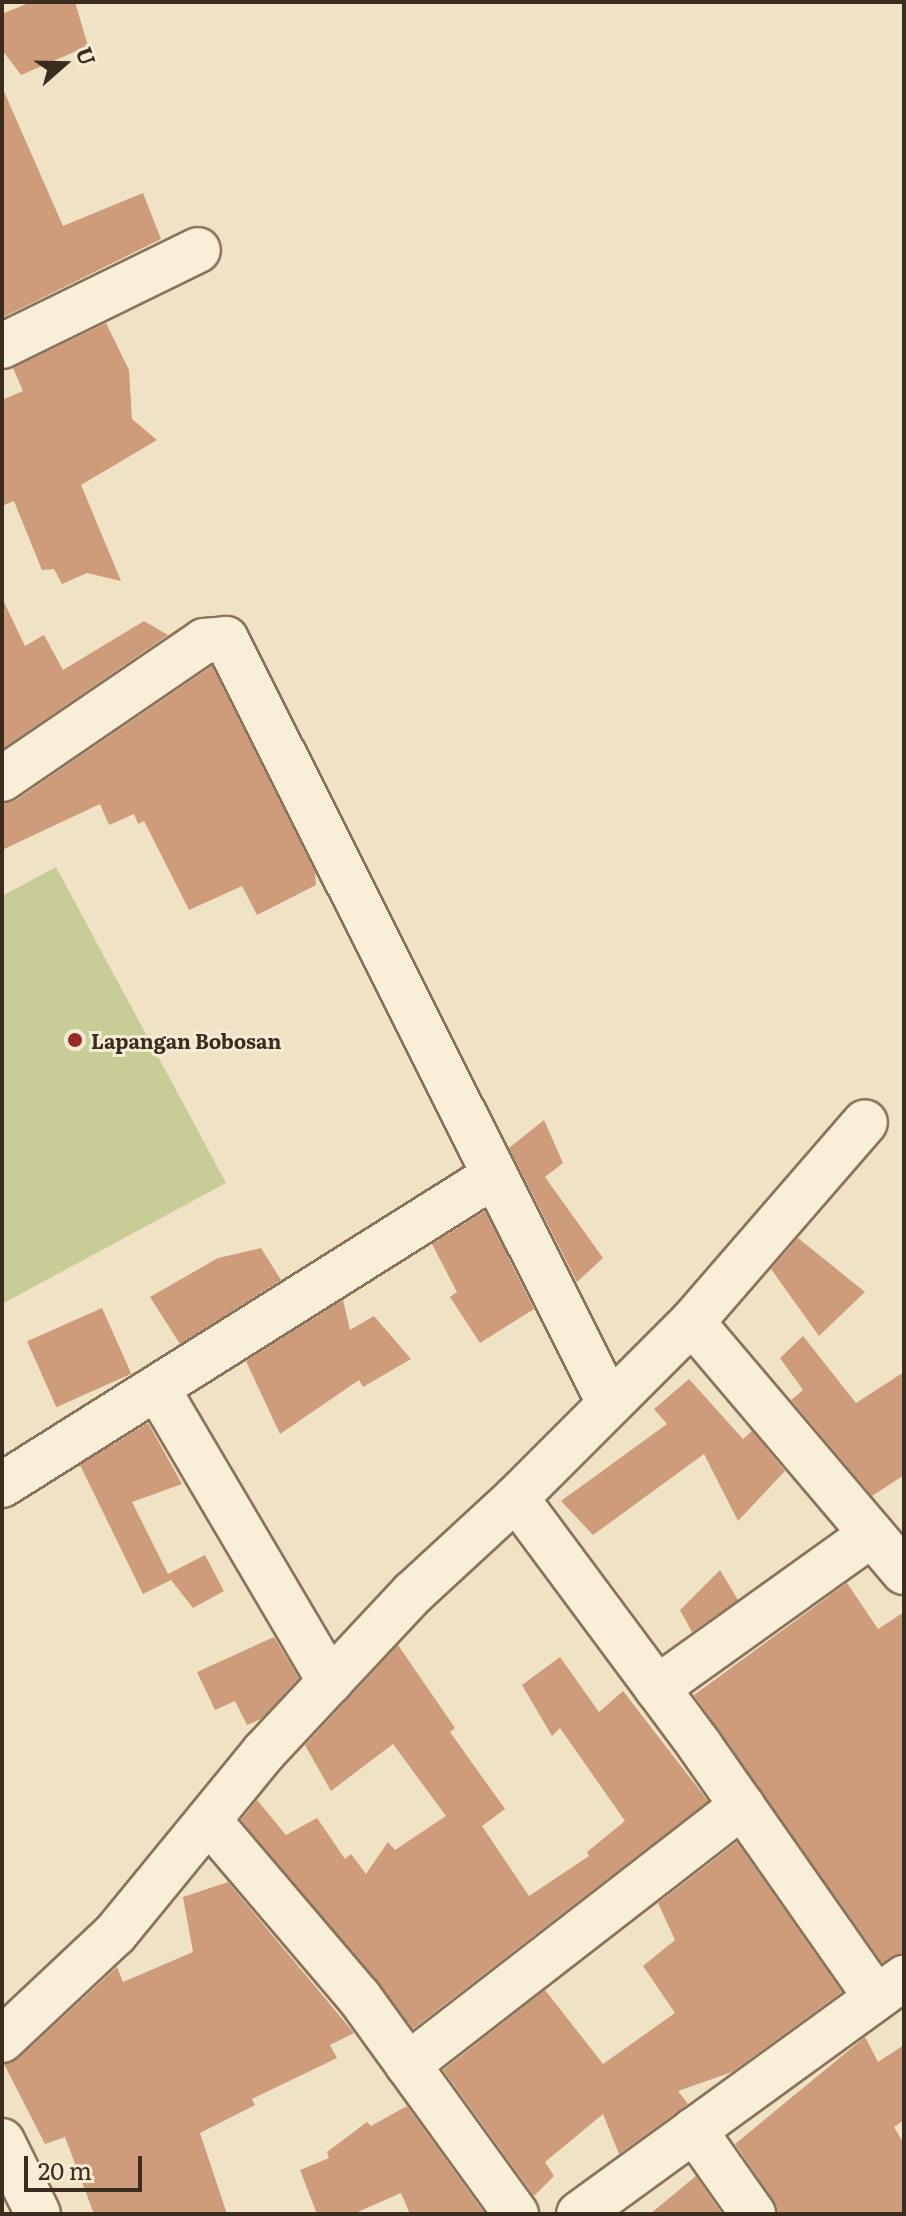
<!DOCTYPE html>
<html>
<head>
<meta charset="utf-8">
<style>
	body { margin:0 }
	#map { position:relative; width:906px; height:2216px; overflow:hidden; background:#efe2c5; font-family:Literata,serif }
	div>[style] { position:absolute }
	.green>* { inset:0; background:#c8cd98 }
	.building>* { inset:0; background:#ce9c7a; transform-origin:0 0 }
	.roads { filter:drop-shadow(2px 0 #8a735a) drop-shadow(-2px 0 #8a735a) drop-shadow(0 2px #8a735a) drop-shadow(0 -2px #8a735a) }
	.minor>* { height:44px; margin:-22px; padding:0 22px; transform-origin:22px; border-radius:22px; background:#f9efd8 }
	.dots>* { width:22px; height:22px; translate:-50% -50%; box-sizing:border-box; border:4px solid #f6ecd4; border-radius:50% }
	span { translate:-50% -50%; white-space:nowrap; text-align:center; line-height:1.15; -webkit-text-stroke:6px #f6ecd4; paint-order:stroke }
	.poi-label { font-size:20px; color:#3a2c1f; font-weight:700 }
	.left { translate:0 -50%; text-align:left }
	.frame { position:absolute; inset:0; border:4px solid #3a2c1f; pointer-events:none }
	.north { position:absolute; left:24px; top:24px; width:80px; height:80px; -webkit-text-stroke:6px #f6ecd4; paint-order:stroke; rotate:70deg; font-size:22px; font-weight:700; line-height:32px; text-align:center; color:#3a2c1f }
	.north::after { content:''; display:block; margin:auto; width:28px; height:36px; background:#3a2c1f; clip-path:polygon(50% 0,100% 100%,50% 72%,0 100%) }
	.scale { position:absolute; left:24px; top:2156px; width:118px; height:36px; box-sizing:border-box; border:4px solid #3a2c1f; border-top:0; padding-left:10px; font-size:24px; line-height:28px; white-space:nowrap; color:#3a2c1f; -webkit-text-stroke:6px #f6ecd4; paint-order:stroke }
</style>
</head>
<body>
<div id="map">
	<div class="green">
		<div style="clip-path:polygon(56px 867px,226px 1183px,2px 1304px,2px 896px)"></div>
	</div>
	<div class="building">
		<div style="clip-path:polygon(31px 2px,75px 2px,88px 46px,21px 75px,2px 50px,2px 14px)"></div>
		<div style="clip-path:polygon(2px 87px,63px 226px,143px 193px,161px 239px,2px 318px)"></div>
		<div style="clip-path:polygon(106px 323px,129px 370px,132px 419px,157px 440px,81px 485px,121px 581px,87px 573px,62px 584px,54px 569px,42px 570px,14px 501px,2px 506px,2px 400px,23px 391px,13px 368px)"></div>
		<div style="clip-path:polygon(2px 598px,25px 646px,44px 635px,63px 670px,144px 621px,168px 635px,2px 749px)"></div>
		<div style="clip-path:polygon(212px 666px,315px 872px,316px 885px,257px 915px,242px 886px,189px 910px,144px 821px,138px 824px,134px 814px,109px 825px,100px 804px,2px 850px,2px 804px,16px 800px)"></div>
		<div style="clip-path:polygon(544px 1120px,563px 1163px,545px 1177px,603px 1258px,577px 1282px,509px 1148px)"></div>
		<div style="clip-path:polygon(485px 1211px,534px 1309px,480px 1343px,450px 1297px,457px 1292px,432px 1244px)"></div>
		<div style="clip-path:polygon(798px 1238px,865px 1292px,819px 1336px,771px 1269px)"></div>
		<div style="clip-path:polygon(261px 1248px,281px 1280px,180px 1344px,150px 1297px,218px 1258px)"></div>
		<div style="clip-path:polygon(343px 1300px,350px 1330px,374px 1316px,411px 1359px,363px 1387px,359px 1380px,280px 1434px,246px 1361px)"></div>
		<div style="left:102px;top:1308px;width:72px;height:82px;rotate:66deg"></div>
		<div style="clip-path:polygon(803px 1336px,856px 1403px,904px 1372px,904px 1475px,872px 1496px,791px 1400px,803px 1390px,780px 1358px)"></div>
		<div style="clip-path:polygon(689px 1379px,743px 1439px,752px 1431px,785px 1471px,738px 1521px,704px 1454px,593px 1535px,561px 1501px,667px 1424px,654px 1409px)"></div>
		<div style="clip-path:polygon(148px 1423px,182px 1484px,132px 1502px,168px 1574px,205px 1555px,224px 1591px,193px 1608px,171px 1580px,143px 1594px,80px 1465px)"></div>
		<div style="clip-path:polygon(720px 1570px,738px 1600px,692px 1632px,680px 1610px)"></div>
		<div style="clip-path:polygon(847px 1583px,878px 1629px,904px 1612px,904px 1953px,882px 1963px,694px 1695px)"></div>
		<div style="clip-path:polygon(274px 1637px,299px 1678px,261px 1719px,247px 1725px,235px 1701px,215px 1710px,197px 1672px)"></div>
		<div style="clip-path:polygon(398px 1645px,455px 1728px,450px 1732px,505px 1809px,482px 1826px,529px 1896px,589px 1856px,587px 1852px,625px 1821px,560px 1728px,552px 1736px,522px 1685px,560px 1657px,599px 1712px,623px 1691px,708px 1801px,413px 2029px,241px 1820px,257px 1800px,286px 1835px,317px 1818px,345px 1859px,351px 1854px,366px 1874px,388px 1842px,395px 1850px,446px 1816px,393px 1744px,331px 1791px,305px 1745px)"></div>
		<div style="clip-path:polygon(737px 1842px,842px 1992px,732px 2072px,678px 2091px,688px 2104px,619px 2154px,603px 2114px,545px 2162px,554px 2176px,534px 2196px,443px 2070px,545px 1990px,603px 2064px,675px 2013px,643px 1966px,675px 1940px,658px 1903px)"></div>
		<div style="clip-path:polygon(228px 1882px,354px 2033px,330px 2045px,337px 2058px,252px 2099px,255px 2105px,200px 2133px,227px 2214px,94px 2214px,65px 2137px,45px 2144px,4px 2064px,19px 2058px,117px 1967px,123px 1982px,193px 1952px,183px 1897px)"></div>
		<div style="clip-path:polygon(865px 2037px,878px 2062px,904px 2045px,904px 2120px,894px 2127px,904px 2144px,904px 2214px,778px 2214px,773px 2200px,735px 2144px)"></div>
		<div style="clip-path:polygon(407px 2106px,485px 2214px,410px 2214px,401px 2193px,353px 2214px,317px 2214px,300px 2170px,329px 2158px,327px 2152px,367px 2122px,371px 2126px)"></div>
		<div style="clip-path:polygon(696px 2176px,722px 2214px,650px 2214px)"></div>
	</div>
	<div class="roads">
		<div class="minor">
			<div style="left:2px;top:346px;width:218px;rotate:-26.1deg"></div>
			<div style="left:2px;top:779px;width:245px;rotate:-34.3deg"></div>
			<div style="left:204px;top:641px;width:22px;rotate:-5deg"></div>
			<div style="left:226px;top:639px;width:855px;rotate:63.37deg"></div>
			<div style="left:692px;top:1322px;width:328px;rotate:49.7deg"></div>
			<div style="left:157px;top:1388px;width:341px;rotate:59.5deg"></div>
			<div style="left:2px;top:1485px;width:582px;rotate:-32.16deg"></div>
			<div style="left:516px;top:1498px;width:309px;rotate:53.4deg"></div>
			<div style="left:700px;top:1746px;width:307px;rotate:55deg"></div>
			<div style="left:657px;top:1688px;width:264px;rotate:-35.6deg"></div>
			<div style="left:210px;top:1822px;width:230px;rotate:49.6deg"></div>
			<div style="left:359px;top:1997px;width:268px;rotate:54.1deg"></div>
			<div style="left:2px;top:2040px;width:155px;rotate:-43.2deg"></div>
			<div style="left:115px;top:1934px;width:235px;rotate:-50.7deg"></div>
			<div style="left:264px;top:1752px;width:218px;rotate:-46.9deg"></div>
			<div style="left:413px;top:1593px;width:140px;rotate:-42.7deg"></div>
			<div style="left:516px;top:1498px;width:249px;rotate:-45deg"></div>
			<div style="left:692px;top:1322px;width:264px;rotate:-49.1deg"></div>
			<div style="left:408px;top:2065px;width:423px;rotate:-37.8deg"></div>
			<div style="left:694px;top:2130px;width:103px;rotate:54.9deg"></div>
			<div style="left:2px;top:2141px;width:81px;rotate:63.7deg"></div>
			<div style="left:579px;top:2214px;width:402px;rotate:-36deg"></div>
		</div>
	</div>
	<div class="dots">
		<div style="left:75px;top:1040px;background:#9a292b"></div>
	</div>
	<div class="poi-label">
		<span class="left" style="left:91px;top:1040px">Lapangan Bobosan</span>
	</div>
	<div class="frame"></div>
	<div class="north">U</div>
	<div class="scale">20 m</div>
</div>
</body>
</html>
